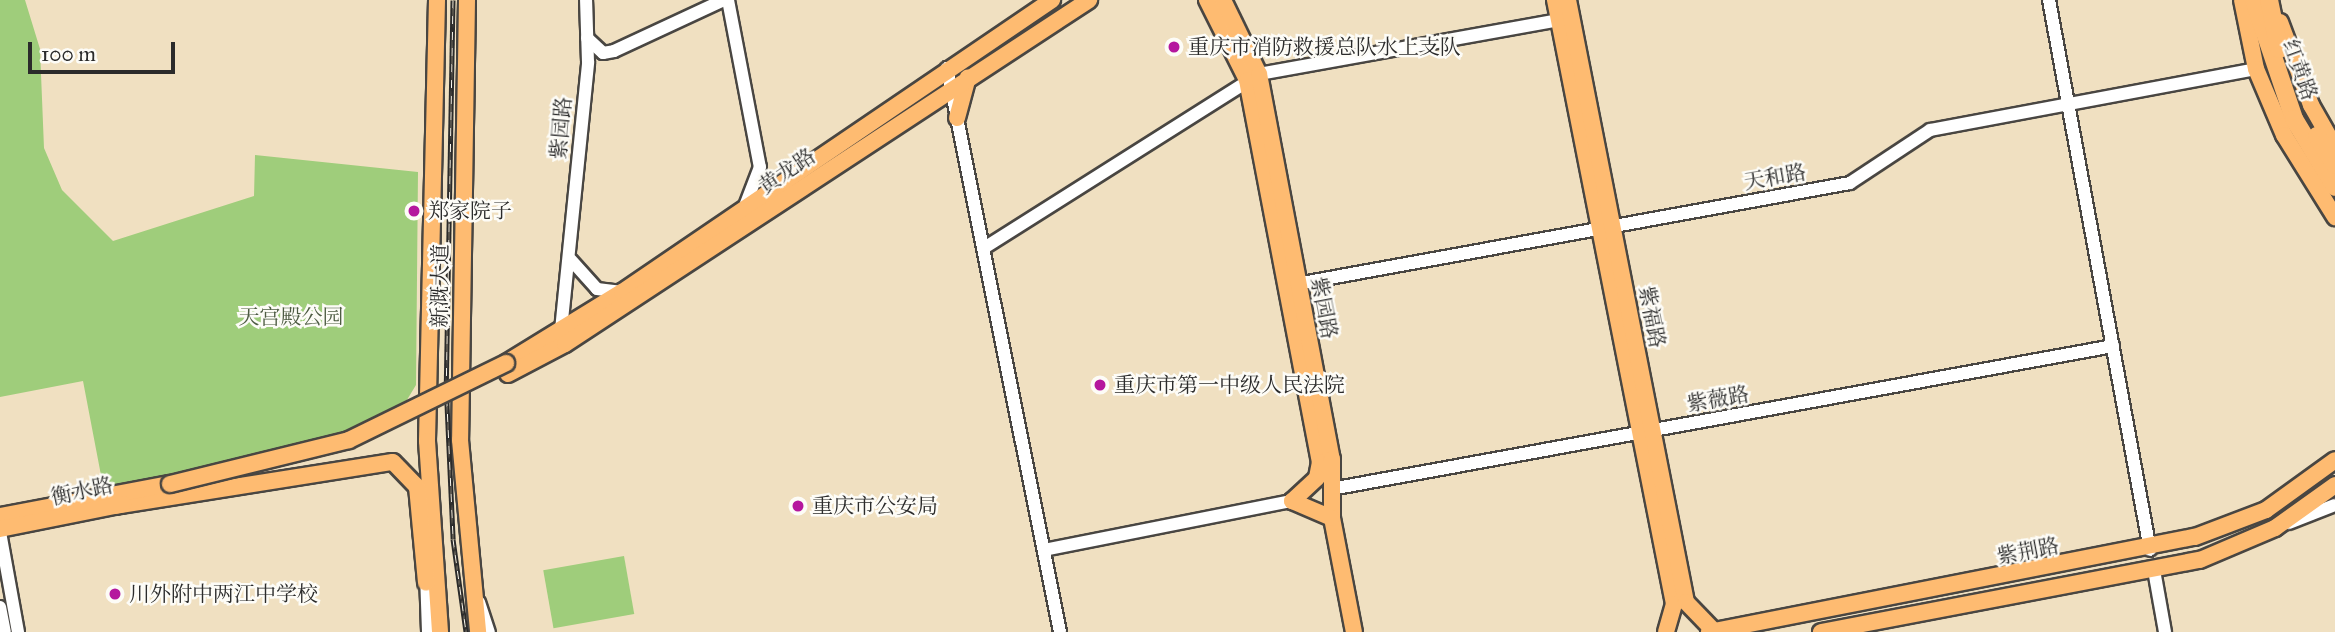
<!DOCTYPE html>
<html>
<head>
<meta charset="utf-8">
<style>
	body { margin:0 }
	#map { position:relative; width:2335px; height:632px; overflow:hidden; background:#f0e0c1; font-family:"IM FELL Great Primer","Noto Serif SC",serif }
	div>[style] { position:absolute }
	.green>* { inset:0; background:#9fcd7b; transform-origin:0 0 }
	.roads { filter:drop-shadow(2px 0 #494642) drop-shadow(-2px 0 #494642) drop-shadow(0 2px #494642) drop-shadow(0 -2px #494642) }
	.minor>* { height:12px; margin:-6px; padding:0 6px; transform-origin:6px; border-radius:6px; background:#fff }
	.major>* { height:16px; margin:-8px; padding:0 8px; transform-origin:8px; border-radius:8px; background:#febb71 }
	.highway>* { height:18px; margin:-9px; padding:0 9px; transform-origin:9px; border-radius:9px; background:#febb71 }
	.rail>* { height:5px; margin-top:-2.5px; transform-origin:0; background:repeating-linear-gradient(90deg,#fdfcf7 0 8px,#2b2b2b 0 16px); box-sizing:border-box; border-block:2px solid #2b2b2b }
	.bridges { filter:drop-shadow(2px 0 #494642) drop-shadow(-2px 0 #494642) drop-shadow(0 2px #494642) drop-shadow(0 -2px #494642) }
	.major-bridge>* { height:16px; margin:-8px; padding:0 8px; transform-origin:8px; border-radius:8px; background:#febb71 }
	.dots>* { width:19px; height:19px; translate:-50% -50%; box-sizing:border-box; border:4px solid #fdfcf7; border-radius:50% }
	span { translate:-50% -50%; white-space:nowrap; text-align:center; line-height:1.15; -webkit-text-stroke:5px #fdfcf7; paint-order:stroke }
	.poi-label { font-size:21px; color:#2b2b2b }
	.left { translate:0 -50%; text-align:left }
	.street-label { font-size:21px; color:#2b2b2b }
	.park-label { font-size:21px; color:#4e5c43 }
	.scale { position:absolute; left:28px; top:42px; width:147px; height:32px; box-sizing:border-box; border:4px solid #2b2b2b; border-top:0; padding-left:9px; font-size:21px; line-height:24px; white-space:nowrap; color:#2b2b2b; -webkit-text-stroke:5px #fdfcf7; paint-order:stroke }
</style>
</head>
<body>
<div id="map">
	<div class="green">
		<div style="clip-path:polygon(0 0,25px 0,40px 49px,44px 148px,62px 190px,113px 241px,254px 196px,255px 155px,418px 172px,416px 385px,399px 413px,347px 433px,104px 491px,83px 381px,0 397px)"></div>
		<div style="left:624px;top:556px;width:59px;height:82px;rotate:80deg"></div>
	</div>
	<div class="roads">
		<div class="minor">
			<div style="left:728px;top:0;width:170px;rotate:79.2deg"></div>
			<div style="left:760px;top:167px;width:42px;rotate:111deg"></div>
			<div style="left:2049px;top:0;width:559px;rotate:79.59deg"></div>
			<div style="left:587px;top:38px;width:22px;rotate:43deg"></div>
			<div style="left:603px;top:53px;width:11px;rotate:-10deg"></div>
			<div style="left:614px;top:51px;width:121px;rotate:-24.9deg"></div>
			<div style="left:947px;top:68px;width:575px;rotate:78.67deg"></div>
			<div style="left:984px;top:248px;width:325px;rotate:-32.3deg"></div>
			<div style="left:1259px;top:74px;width:312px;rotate:-10.2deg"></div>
			<div style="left:571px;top:260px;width:39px;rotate:48deg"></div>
			<div style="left:597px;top:289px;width:25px;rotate:7deg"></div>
			<div style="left:1291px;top:285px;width:568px;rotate:-10.34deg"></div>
			<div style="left:1850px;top:183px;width:96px;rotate:-33.5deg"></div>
			<div style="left:1930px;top:130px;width:332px;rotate:-10.6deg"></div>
			<div style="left:561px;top:330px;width:269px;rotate:-84.2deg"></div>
			<div style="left:588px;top:62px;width:62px;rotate:-91.8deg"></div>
			<div style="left:1331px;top:489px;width:795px;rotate:-10.36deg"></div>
			<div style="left:2289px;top:523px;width:49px;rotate:-21.4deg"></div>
			<div style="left:0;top:532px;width:102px;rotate:79.8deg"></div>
			<div style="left:1044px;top:550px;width:253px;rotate:-11.2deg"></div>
			<div style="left:2154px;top:570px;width:63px;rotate:79.9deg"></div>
			<div style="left:426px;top:574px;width:58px;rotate:88deg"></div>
			<div style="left:479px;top:602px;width:32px;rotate:72deg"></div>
			<div style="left:0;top:607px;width:25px;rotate:79deg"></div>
		</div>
		<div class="major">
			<div style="left:437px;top:0;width:441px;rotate:91.3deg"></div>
			<div style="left:427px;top:441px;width:191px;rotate:86.1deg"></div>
			<div style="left:467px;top:0;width:440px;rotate:90.9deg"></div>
			<div style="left:460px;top:440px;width:193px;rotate:84.6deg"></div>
			<div style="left:1207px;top:0;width:89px;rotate:63.4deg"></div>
			<div style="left:1247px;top:80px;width:389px;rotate:79.2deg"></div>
			<div style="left:1320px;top:462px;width:16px;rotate:101deg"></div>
			<div style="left:1317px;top:478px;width:34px;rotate:137deg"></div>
			<div style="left:1223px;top:0;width:82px;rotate:64.1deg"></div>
			<div style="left:1259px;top:74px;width:392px;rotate:79.3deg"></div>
			<div style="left:1332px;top:459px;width:59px;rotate:90deg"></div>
			<div style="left:1332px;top:518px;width:116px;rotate:79.1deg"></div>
			<div style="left:1555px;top:0;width:616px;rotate:78.85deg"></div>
			<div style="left:1674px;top:604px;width:29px;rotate:106deg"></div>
			<div style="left:1568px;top:0;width:613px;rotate:78.91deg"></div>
			<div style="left:1686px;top:602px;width:40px;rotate:46deg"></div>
			<div style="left:2242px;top:0;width:70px;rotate:78.5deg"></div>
			<div style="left:2256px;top:69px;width:72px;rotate:67deg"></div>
			<div style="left:2284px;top:135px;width:97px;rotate:58.1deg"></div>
			<div style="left:2280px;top:22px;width:89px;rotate:69.5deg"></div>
			<div style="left:2311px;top:105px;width:48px;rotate:60.3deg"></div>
			<div style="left:957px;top:118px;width:42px;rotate:-75deg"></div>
			<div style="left:506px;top:363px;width:136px;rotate:-31.5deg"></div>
			<div style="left:622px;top:292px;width:520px;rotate:-34.18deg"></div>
			<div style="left:508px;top:374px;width:64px;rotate:-27.8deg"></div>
			<div style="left:565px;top:344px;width:627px;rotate:-33.28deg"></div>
			<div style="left:1292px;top:501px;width:43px;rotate:23deg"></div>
			<div style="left:114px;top:506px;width:282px;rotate:-9deg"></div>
			<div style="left:393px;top:462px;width:35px;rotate:46deg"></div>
			<div style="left:417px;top:487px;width:96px;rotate:84.6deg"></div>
			<div style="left:0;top:516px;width:173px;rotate:-10.7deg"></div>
			<div style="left:0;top:529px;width:126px;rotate:-11.4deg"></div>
			<div style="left:1709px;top:632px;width:495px;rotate:-11.1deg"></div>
			<div style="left:2195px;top:537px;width:76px;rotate:-20.8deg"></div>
			<div style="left:2266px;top:510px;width:85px;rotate:-35.9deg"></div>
			<div style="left:1821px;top:632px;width:386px;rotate:-10.8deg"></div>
			<div style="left:2200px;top:560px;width:82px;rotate:-23.1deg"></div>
			<div style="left:2275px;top:528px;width:74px;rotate:-35.6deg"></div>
		</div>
		<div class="highway">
			<div style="left:2254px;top:0;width:126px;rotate:71.4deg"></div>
			<div style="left:2294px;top:119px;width:79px;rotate:58.9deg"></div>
			<div style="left:2269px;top:0;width:50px;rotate:78.5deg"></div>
			<div style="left:2317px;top:136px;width:34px;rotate:58deg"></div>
		</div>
	</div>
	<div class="rail">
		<div style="left:453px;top:0;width:382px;rotate:91deg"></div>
		<div style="left:446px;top:382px;width:157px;rotate:87.4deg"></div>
		<div style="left:453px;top:539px;width:94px;rotate:82deg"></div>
	</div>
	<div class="bridges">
		<div class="major-bridge">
			<div style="left:170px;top:484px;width:184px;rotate:-13.8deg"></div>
			<div style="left:349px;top:440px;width:175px;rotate:-26.1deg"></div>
		</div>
	</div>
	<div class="dots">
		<div style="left:1174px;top:47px;background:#b5179e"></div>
		<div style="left:414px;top:211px;background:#b5179e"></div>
		<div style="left:1100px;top:385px;background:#b5179e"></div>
		<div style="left:798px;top:506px;background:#b5179e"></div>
		<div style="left:115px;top:594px;background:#b5179e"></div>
	</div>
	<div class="poi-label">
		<span class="left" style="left:1188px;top:47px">重庆市消防救援总队水上支队</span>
		<span class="left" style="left:428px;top:211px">郑家院子</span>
		<span class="left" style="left:1114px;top:385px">重庆市第一中级人民法院</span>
		<span class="left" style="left:812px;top:506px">重庆市公安局</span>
		<span class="left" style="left:129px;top:594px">川外附中两江中学校</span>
	</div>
	<div class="street-label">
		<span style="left:2300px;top:70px;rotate:70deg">红黄路</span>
		<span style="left:561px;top:128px;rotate:-85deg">紫园路</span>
		<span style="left:787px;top:171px;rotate:-34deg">黄龙路</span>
		<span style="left:1775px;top:177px;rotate:-10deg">天和路</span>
		<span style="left:440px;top:286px;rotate:-89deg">新溉大道</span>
		<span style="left:1324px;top:308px;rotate:79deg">紫园路</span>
		<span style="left:1652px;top:317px;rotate:79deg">紫福路</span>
		<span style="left:1718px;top:399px;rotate:-10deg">紫薇路</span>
		<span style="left:82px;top:491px;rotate:-12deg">衡水路</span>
		<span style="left:2028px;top:551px;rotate:-11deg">紫荆路</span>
	</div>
	<div class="park-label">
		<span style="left:291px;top:317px">天宫殿公园</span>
	</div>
	<div class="scale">100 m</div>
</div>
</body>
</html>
